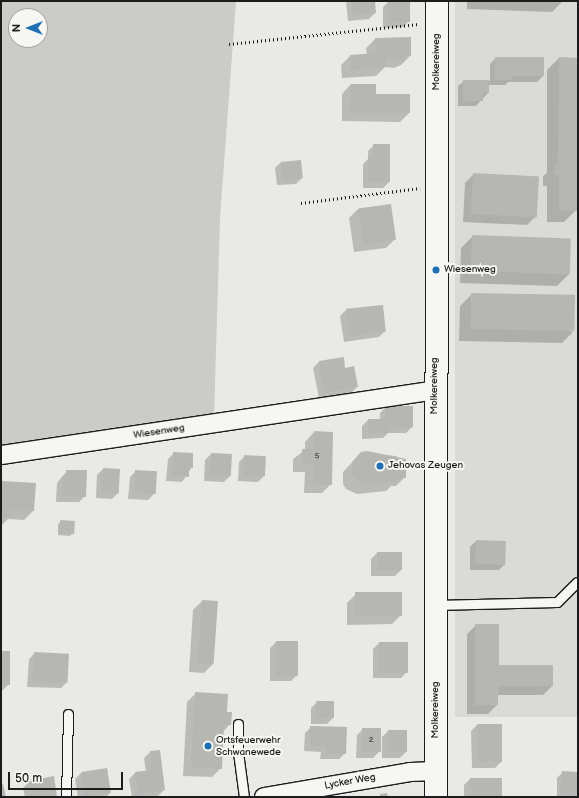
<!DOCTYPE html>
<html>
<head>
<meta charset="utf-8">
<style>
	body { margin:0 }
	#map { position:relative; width:579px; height:798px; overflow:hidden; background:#e9e9e5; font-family:"Balsamiq Sans",sans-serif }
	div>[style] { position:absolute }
	.built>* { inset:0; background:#dadad6; transform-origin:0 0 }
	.green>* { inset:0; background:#cbcbc7 }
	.shadow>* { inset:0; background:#0003 }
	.building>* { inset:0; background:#b6b6b3; transform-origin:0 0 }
	.path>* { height:2.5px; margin-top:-1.25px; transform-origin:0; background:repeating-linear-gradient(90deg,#1c1c1c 0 1px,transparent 0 4px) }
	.roads { filter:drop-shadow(1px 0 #1c1c1c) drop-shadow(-1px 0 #1c1c1c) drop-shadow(0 1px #1c1c1c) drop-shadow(0 -1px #1c1c1c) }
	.lane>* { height:9px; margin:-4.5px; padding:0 4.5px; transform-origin:4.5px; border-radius:4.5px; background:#f6f6f2 }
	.street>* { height:18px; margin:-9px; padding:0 9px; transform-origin:9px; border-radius:9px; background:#f6f6f2 }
	.secondary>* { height:22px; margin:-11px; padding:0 11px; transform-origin:11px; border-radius:11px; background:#f6f6f2 }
	.dots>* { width:11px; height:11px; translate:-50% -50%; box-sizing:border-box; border:2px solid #f6f6f2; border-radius:50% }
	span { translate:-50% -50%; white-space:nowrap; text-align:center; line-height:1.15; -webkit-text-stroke:4px #f6f6f2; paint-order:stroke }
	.number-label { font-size:8px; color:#424242 }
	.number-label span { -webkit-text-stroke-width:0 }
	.street-label { font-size:10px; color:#1c1c1c }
	.poi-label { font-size:10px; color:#1c1c1c }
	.left { translate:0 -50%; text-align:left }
	.frame { position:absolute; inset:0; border:2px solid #1c1c1c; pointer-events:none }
	.north { position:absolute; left:8px; top:8px; width:40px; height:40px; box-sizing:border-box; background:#f6f6f2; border:1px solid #9f9f9c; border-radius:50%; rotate:270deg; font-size:11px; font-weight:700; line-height:16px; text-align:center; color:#1c1c1c }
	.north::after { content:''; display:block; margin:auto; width:14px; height:18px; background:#1f6fb2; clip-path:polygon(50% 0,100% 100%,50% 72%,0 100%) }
	.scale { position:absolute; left:8px; top:772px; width:115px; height:18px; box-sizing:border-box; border:2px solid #1c1c1c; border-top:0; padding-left:5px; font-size:12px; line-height:14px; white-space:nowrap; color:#1c1c1c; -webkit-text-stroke:3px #f6f6f2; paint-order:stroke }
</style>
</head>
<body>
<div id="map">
	<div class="built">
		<div style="left:455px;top:1px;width:123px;height:716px"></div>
	</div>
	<div class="green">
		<div style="clip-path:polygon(evenodd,1px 1px,236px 1px,220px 218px,214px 418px,1px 448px,1px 1px,16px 16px,40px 16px,40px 40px,16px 40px,16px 16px)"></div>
	</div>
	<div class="shadow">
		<div style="clip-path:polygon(346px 1px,374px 1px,375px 13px,369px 19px,348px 21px)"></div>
		<div style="clip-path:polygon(389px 1px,409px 1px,409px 21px,403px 27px,383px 28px,383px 7px)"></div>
		<div style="clip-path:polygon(467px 1px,563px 1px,552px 12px,467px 9px)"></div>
		<div style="clip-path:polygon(410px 38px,410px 56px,401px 65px,394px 68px,385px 67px,376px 76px,342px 78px,341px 65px,350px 56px,367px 55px,366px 48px,375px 39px)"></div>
		<div style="clip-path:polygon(496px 58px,543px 76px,537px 82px,508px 82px,505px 85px,488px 85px,488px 93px,476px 106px,458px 106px,458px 86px,464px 81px,490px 81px,490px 64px)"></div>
		<div style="clip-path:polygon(559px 58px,578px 118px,576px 210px,564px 222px,547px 222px,547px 186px,543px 186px,543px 176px,547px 173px,547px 70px)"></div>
		<div style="clip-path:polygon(351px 84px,375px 84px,375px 95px,409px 113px,400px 122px,342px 121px,342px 94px)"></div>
		<div style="clip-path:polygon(374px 145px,389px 182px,383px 188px,363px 188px,363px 164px,368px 159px,368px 151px)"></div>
		<div style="clip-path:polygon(281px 162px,302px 178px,296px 184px,277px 185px,275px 168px)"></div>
		<div style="clip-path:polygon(474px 174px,536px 216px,527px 225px,463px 222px,465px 183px)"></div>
		<div style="clip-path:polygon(390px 205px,395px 239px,386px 248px,354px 252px,349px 218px,358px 209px)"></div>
		<div style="clip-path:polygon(473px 236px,569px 274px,557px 286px,460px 283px,461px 248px)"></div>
		<div style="clip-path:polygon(472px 294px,573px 332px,562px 343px,459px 341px,460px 306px)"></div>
		<div style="clip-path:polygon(346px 310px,385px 331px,379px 337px,344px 342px,340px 316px)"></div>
		<div style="clip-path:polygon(319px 362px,345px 369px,357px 387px,351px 393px,319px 398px,313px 368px)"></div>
		<div style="clip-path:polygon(386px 407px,412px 427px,406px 433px,388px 433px,383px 438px,362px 439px,362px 426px,368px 420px,380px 420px,380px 413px)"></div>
		<div style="clip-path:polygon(314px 432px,331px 484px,322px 493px,304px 493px,305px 472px,293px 472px,293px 459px,305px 450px,305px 442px)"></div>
		<div style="clip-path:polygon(174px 453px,192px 467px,182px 482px,166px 481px,168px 459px)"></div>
		<div style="clip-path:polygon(361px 453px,396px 456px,405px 477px,396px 486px,391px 486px,386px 491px,357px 494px,346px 489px,343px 484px,343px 472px)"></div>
		<div style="clip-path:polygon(211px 454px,230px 476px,224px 482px,204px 481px,205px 460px)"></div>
		<div style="clip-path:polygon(245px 456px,264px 476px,258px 482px,238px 481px,239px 462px)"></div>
		<div style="clip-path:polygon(103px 469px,118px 493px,112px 499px,96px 498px,97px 475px)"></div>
		<div style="clip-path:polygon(67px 471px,85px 496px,79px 502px,56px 502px,57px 483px)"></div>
		<div style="clip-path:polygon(136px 471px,154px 494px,148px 500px,128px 499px,130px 477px)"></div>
		<div style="clip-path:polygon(2px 482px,33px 511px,24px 520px,8px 519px,1px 526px)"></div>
		<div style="clip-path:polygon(61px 522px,73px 533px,70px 536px,58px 535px,58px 524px)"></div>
		<div style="clip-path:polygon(476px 541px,505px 564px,499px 570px,470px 570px,470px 547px)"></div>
		<div style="clip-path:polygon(377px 553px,401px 570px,395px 576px,371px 576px,371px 559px)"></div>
		<div style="clip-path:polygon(356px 594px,401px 615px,392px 624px,347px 625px,347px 603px)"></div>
		<div style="clip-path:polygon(202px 601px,213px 664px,204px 673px,189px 672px,193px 610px)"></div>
		<div style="clip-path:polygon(476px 625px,498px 666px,552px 686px,543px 695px,497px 695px,497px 705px,488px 714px,467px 714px,467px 634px)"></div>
		<div style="clip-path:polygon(276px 642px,297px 642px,297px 675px,291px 681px,270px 681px,270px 648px)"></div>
		<div style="clip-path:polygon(379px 643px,407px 643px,407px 672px,401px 678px,373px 678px,373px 649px)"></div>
		<div style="clip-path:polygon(1px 652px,8px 685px,2px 691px,1px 691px)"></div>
		<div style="clip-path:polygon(35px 653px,68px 655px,67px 682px,61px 688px,27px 687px,29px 659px)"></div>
		<div style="clip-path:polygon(196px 693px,226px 712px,230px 724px,223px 732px,221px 768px,212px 777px,183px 776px,187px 702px)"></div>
		<div style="clip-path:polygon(317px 702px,333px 718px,327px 724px,311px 724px,311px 708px)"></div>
		<div style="clip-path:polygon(477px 725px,501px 762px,495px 768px,472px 768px,471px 731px)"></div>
		<div style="clip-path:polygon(311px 727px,345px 753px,339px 759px,320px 759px,321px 752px,304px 751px,305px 733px)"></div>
		<div style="clip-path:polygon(363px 729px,379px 752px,373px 758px,356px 758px,357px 735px)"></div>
		<div style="clip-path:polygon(388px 731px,406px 752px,400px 758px,382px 758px,382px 737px)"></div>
		<div style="clip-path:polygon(150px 752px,164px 790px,158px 796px,132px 797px,129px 779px,135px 773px,146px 772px,144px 758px)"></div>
		<div style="clip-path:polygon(107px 769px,110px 793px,106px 797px,78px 797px,75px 779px,81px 773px)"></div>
		<div style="clip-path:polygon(563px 772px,578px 773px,578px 797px,557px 797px,557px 778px)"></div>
		<div style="clip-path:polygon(53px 777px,56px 797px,25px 797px,23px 788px,29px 782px)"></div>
		<div style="clip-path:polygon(470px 779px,501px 779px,501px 797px,464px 797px,464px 785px)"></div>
	</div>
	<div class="building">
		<div style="clip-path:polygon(352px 1px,375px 1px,376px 13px,353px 15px)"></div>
		<div style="left:388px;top:1px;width:22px;height:21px"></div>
		<div style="clip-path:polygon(411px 37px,411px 56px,404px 56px,404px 60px,386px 57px,386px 67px,351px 70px,350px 55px,376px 53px,375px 38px)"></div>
		<div style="clip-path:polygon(495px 57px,544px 57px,544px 76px,512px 76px,512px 80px,495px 80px)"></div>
		<div style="clip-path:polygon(559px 57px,578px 58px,577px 211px,559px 210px,559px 175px,554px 175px,555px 164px,558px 164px)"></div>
		<div style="clip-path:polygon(463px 80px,489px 80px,489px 93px,483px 93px,483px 101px,463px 101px)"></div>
		<div style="clip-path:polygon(351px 84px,376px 84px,376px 94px,410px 94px,410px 113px,350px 113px)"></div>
		<div style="clip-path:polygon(373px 144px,390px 144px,390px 182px,368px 182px,368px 157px,373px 157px)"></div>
		<div style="left:301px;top:160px;width:18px;height:20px;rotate:84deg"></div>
		<div style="left:473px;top:173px;width:66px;height:41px;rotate:3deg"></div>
		<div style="left:391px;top:204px;width:36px;height:33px;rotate:82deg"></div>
		<div style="left:472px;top:235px;width:99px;height:36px;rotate:2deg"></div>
		<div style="left:471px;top:293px;width:104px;height:36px;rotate:1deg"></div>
		<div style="left:383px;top:305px;width:27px;height:37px;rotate:84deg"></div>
		<div style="clip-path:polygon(344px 357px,345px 368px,354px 366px,358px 387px,324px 393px,319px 361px)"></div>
		<div style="clip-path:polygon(385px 406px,413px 406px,413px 427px,390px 428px,390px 433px,368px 433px,368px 419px,386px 419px)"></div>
		<div style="clip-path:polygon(314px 431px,333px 432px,332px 485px,313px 485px,313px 464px,302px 464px,302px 449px,313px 449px)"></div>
		<div style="clip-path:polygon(367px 451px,406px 459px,406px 478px,396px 478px,396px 482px,360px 484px,352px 474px,352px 462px,361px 452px)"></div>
		<div style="clip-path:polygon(173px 452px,193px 453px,193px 468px,189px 467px,189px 477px,172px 476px)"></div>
		<div style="left:211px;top:453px;width:21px;height:22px;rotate:3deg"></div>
		<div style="left:244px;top:455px;width:22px;height:20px;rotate:3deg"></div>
		<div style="left:103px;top:468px;width:17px;height:25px;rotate:3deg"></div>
		<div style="clip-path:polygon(66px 470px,87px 470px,86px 497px,62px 496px,62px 476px,66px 476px)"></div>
		<div style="left:135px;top:470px;width:22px;height:23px;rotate:3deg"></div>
		<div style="clip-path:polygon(2px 481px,36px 483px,34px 511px,11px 510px,11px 517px,1px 517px)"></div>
		<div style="left:60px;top:520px;width:15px;height:13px;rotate:4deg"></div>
		<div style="left:476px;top:540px;width:30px;height:24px;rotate:2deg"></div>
		<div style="left:377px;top:552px;width:25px;height:18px"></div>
		<div style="left:402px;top:592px;width:24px;height:47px;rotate:90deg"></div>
		<div style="left:202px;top:600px;width:16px;height:63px;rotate:4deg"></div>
		<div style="clip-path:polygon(475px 624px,499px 624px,499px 665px,553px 665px,553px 686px,498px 686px,498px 705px,475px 705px)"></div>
		<div style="left:276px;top:641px;width:22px;height:35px"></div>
		<div style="left:379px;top:642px;width:29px;height:31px"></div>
		<div style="left:1px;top:651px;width:9px;height:34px"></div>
		<div style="left:34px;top:652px;width:35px;height:29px;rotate:3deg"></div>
		<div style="clip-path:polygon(195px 692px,228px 694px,227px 712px,232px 712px,231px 725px,224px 724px,222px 769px,191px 767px)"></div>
		<div style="left:316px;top:701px;width:18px;height:17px"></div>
		<div style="left:477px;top:724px;width:25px;height:38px"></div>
		<div style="clip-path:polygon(310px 726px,347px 727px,346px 754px,326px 753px,326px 746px,310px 746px)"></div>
		<div style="left:362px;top:728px;width:19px;height:24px"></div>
		<div style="left:388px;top:730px;width:19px;height:22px"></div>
		<div style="clip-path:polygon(160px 750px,165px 790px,138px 794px,135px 772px,152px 770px,150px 751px)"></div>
		<div style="left:107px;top:768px;width:25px;height:26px;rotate:81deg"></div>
		<div style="left:562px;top:771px;width:16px;height:23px;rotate:4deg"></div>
		<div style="clip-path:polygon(54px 776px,57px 797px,31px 797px,29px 781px)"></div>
		<div style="left:470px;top:778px;width:32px;height:19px"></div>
		<div style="clip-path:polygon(3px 784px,6px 797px,1px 797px,1px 785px)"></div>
		<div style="clip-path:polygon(387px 793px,388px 797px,380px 797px,380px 794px)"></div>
	</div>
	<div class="path">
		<div style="left:229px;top:44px;width:191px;rotate:-6deg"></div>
		<div style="left:301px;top:203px;width:120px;rotate:-7.2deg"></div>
	</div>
	<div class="roads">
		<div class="lane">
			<div style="left:435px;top:605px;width:122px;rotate:-1.4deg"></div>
			<div style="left:557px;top:602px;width:28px;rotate:-45deg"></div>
			<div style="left:238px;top:724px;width:28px;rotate:90deg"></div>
			<div style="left:238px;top:752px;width:45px;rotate:82.4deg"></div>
			<div style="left:66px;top:797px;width:83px;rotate:-88.6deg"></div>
		</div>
		<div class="street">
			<div style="left:1px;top:455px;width:439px;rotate:-8.5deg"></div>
			<div style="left:264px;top:797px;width:148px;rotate:-9.7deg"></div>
			<div style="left:410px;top:772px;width:26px;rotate:-2deg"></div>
		</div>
		<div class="secondary">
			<div style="left:436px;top:797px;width:796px;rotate:-89.93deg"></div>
		</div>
	</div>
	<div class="dots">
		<div style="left:436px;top:270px;background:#1f6fb2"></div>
		<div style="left:380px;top:466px;background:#1f6fb2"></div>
		<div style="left:208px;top:746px;background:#1f6fb2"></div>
	</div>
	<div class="number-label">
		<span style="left:317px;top:456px">5</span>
		<span style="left:371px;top:740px">2</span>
	</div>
	<div class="street-label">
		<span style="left:437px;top:62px;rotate:-90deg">Molkereiweg</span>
		<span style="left:435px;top:386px;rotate:-90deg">Molkereiweg</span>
		<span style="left:159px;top:432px;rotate:-9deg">Wiesenweg</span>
		<span style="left:436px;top:710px;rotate:-90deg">Molkereiweg</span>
		<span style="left:350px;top:782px;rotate:-10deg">Lycker Weg</span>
	</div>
	<div class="poi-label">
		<span class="left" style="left:444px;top:270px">Wiesenweg</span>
		<span class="left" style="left:388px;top:466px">Jehovas Zeugen</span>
		<span class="left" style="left:216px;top:746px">Ortsfeuerwehr<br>Schwanewede</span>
	</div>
	<div class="frame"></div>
	<div class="north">N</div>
	<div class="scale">50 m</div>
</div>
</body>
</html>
